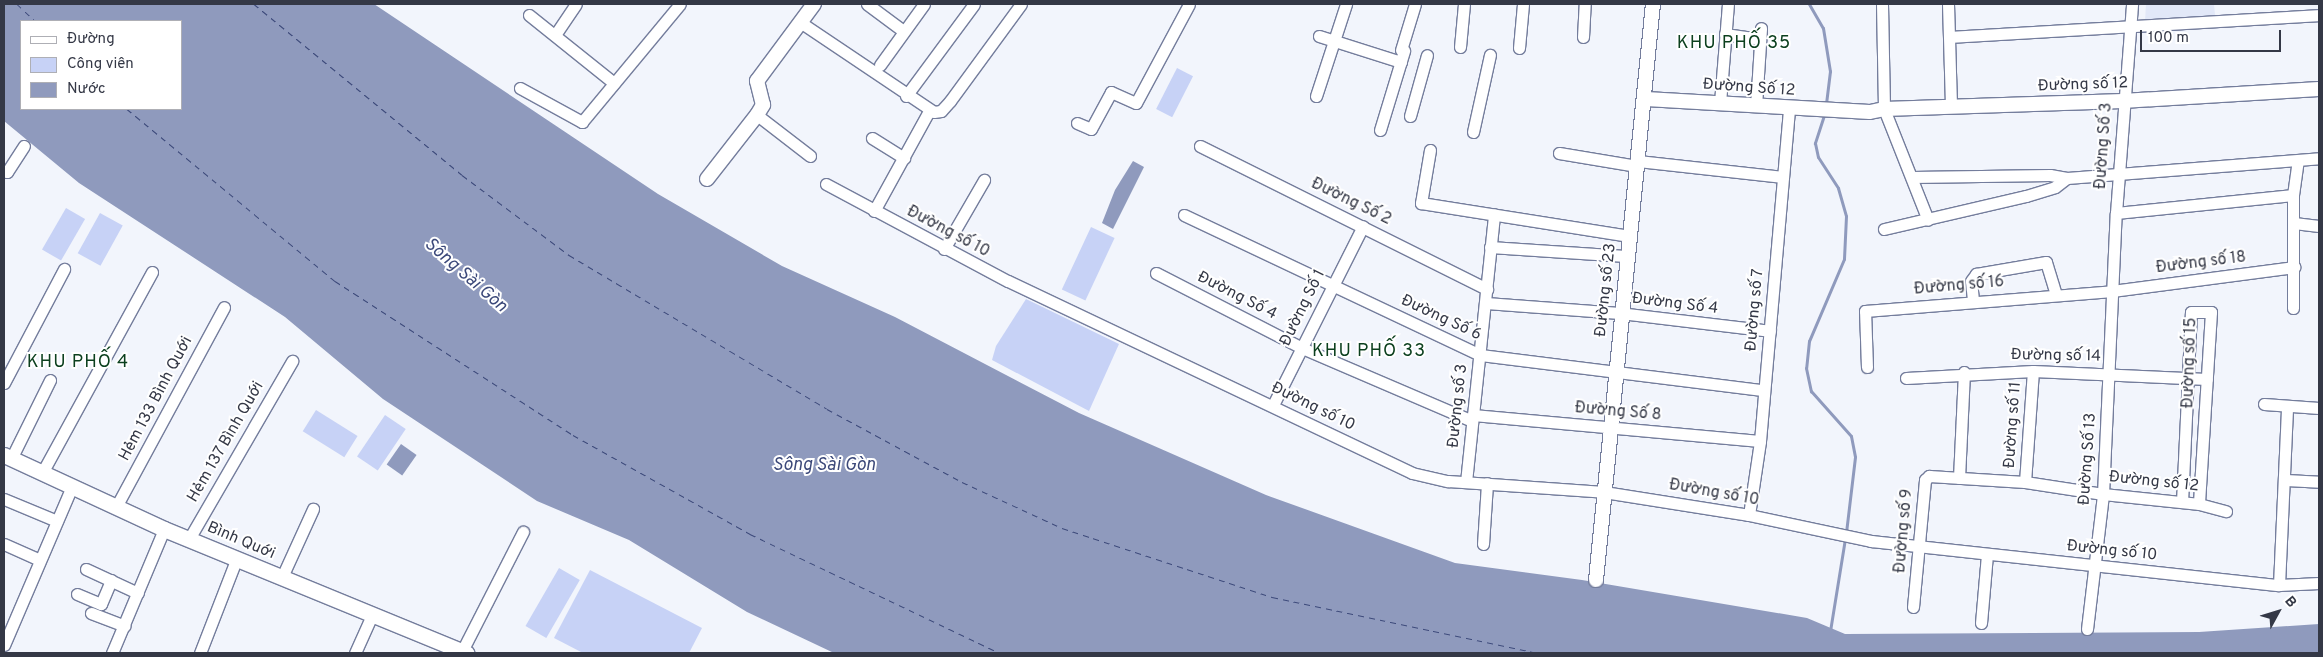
<!DOCTYPE html>
<html>
<head>
<meta charset="utf-8">
<style>
	body { margin:0 }
	#map { position:relative; width:2323px; height:657px; overflow:hidden; background:#f2f5fc; font-family:Overpass,sans-serif }
	div>[style] { position:absolute }
	.built>* { inset:0; background:#e2e8f8 }
	.green>* { inset:0; background:#c7d2f6; transform-origin:0 0 }
	.water>* { inset:0; background:#8f9abd; transform-origin:0 0 }
	.stream>* { height:3px; margin:-1.5px; padding:0 1.5px; transform-origin:1.5px; border-radius:1.5px; background:#8f9abd }
	.ferry>* { height:1px; margin-top:-0.5px; transform-origin:0; background:repeating-linear-gradient(90deg,#3c497a 0 6px,transparent 0 11px) }
	.roads { filter:drop-shadow(1px 0 #747d9c) drop-shadow(-1px 0 #747d9c) drop-shadow(0 1px #747d9c) drop-shadow(0 -1px #747d9c) }
	.minor>* { height:11px; margin:-5.5px; padding:0 5.5px; transform-origin:5.5px; border-radius:5.5px; background:#fff }
	.tertiary>* { height:14px; margin:-7px; padding:0 7px; transform-origin:7px; border-radius:7px; background:#fff }
	.secondary>* { height:15px; margin:-7.5px; padding:0 7.5px; transform-origin:7.5px; border-radius:7.5px; background:#fff }
	span { translate:-50% -50%; white-space:nowrap; text-align:center; line-height:1.15; -webkit-text-stroke:4px #fff; paint-order:stroke }
	.street-label { font-size:16px; color:#343846 }
	.neighbourhood-label { font-size:18px; color:#0c401e; letter-spacing:1px }
	.water-label { font-size:18px; color:#3c497a; font-style:italic }
	.frame { position:absolute; inset:0; border:5px solid #343846; pointer-events:none }
	.legend { position:absolute; left:20px; top:20px; width:162px; height:90px; box-sizing:border-box; background:#fff; border:1px solid #aeafb5; margin:0; padding:6px 9px; list-style:none; font-size:15px; color:#343846 }
	.legend li { display:flex; align-items:center; gap:10px; height:25px }
	.legend b { width:25px; border:1px solid #aeafb5 }
	.north { position:absolute; left:2253px; top:587px; width:50px; height:50px; -webkit-text-stroke:4px #fff; paint-order:stroke; rotate:51deg; font-size:14px; font-weight:700; line-height:20px; text-align:center; color:#343846 }
	.north::after { content:''; display:block; margin:auto; width:18px; height:22px; background:#343846; clip-path:polygon(50% 0,100% 100%,50% 72%,0 100%) }
	.scale { position:absolute; left:2140px; top:30px; width:141px; height:22px; box-sizing:border-box; border:2px solid #343846; border-top:0; padding-left:6px; font-size:15px; line-height:18px; white-space:nowrap; color:#343846; -webkit-text-stroke:4px #fff; paint-order:stroke }
</style>
</head>
<body>
<div id="map">
	<div class="built">
		<div style="clip-path:polygon(2146px 4px,2214px 4px,2215px 15px,2145px 21px)"></div>
	</div>
	<div class="green">
		<div style="left:1177px;top:68px;width:18px;height:46px;rotate:27deg"></div>
		<div style="left:66px;top:208px;width:22px;height:48px;rotate:30deg"></div>
		<div style="left:100px;top:213px;width:26px;height:46px;rotate:29deg"></div>
		<div style="left:1091px;top:227px;width:26px;height:69px;rotate:25deg"></div>
		<div style="clip-path:polygon(1026px 299px,1119px 344px,1089px 411px,992px 360px,996px 346px)"></div>
		<div style="left:316px;top:410px;width:49px;height:25px;rotate:32deg"></div>
		<div style="left:385px;top:415px;width:25px;height:50px;rotate:34deg"></div>
		<div style="left:559px;top:568px;width:24px;height:67px;rotate:30deg"></div>
		<div style="clip-path:polygon(590px 570px,702px 628px,689px 653px,583px 653px,554px 638px)"></div>
	</div>
	<div class="water">
		<div style="clip-path:polygon(evenodd,4px 4px,374px 4px,658px 194px,782px 266px,895px 317px,1079px 413px,1266px 495px,1455px 563px,1582px 580px,1807px 618px,1845px 634px,2199px 632px,2319px 624px,2319px 653px,834px 653px,747px 612px,629px 540px,537px 501px,383px 399px,285px 317px,79px 183px,4px 121px,4px 4px,21px 21px,181px 21px,181px 109px,21px 109px,21px 21px)"></div>
		<div style="clip-path:polygon(1133px 161px,1144px 167px,1113px 229px,1102px 223px,1115px 190px)"></div>
		<div style="left:401px;top:444px;width:19px;height:25px;rotate:35deg"></div>
	</div>
	<div class="stream">
		<div style="left:1809px;top:4px;width:28px;rotate:60deg"></div>
		<div style="left:1823px;top:28px;width:44px;rotate:80.8deg"></div>
		<div style="left:1830px;top:71px;width:35px;rotate:97deg"></div>
		<div style="left:1825px;top:112px;width:33px;rotate:108deg"></div>
		<div style="left:1815px;top:143px;width:14px;rotate:78deg"></div>
		<div style="left:1818px;top:157px;width:37px;rotate:57deg"></div>
		<div style="left:1838px;top:188px;width:29px;rotate:74deg"></div>
		<div style="left:1846px;top:216px;width:43px;rotate:92.7deg"></div>
		<div style="left:1844px;top:259px;width:89px;rotate:113.1deg"></div>
		<div style="left:1809px;top:341px;width:27px;rotate:96deg"></div>
		<div style="left:1806px;top:368px;width:24px;rotate:78deg"></div>
		<div style="left:1811px;top:391px;width:60px;rotate:48.4deg"></div>
		<div style="left:1851px;top:436px;width:21px;rotate:79deg"></div>
		<div style="left:1855px;top:457px;width:76px;rotate:96.8deg"></div>
		<div style="left:1830px;top:631px;width:94px;rotate:-80.8deg"></div>
	</div>
	<div class="ferry">
		<div style="left:17px;top:4px;width:25px;rotate:43deg"></div>
		<div style="left:254px;top:4px;width:269px;rotate:39.4deg"></div>
		<div style="left:462px;top:175px;width:134px;rotate:36.8deg"></div>
		<div style="left:569px;top:255px;width:300px;rotate:30.8deg"></div>
		<div style="left:827px;top:409px;width:153px;rotate:28.4deg"></div>
		<div style="left:962px;top:482px;width:110px;rotate:24.7deg"></div>
		<div style="left:1062px;top:528px;width:221px;rotate:18.2deg"></div>
		<div style="left:1272px;top:597px;width:271px;rotate:11.9deg"></div>
		<div style="left:127px;top:109px;width:270px;rotate:39.6deg"></div>
		<div style="left:335px;top:281px;width:283px;rotate:32.9deg"></div>
		<div style="left:573px;top:435px;width:203px;rotate:29.2deg"></div>
		<div style="left:750px;top:534px;width:276px;rotate:25.5deg"></div>
	</div>
	<div class="roads">
		<div class="minor">
			<div style="left:867px;top:4px;width:44px;rotate:36.6deg"></div>
			<div style="left:1882px;top:4px;width:105px;rotate:88.9deg"></div>
			<div style="left:1884px;top:109px;width:119px;rotate:68.4deg"></div>
			<div style="left:1948px;top:4px;width:103px;rotate:88.3deg"></div>
			<div style="left:529px;top:15px;width:109px;rotate:38.7deg"></div>
			<div style="left:800px;top:22px;width:161px;rotate:33.9deg"></div>
			<div style="left:934px;top:112px;width:7px;rotate:-8deg"></div>
			<div style="left:941px;top:111px;width:13px;rotate:-48deg"></div>
			<div style="left:950px;top:101px;width:120px;rotate:-53.8deg"></div>
			<div style="left:1725px;top:34px;width:35px;rotate:8deg"></div>
			<div style="left:555px;top:35px;width:37px;rotate:-56deg"></div>
			<div style="left:1319px;top:36px;width:86px;rotate:17.6deg"></div>
			<div style="left:1583px;top:37px;width:33px;rotate:-87deg"></div>
			<div style="left:1950px;top:37px;width:370px;rotate:-3.4deg"></div>
			<div style="left:1460px;top:47px;width:43px;rotate:-84.7deg"></div>
			<div style="left:1519px;top:48px;width:44px;rotate:-84.8deg"></div>
			<div style="left:1401px;top:50px;width:48px;rotate:-73.1deg"></div>
			<div style="left:880px;top:65px;width:75px;rotate:-54.2deg"></div>
			<div style="left:520px;top:88px;width:71px;rotate:28.7deg"></div>
			<div style="left:582px;top:122px;width:153px;rotate:-50.3deg"></div>
			<div style="left:906px;top:96px;width:114px;rotate:-53.5deg"></div>
			<div style="left:1316px;top:96px;width:97px;rotate:-71.9deg"></div>
			<div style="left:1720px;top:103px;width:99px;rotate:-85.4deg"></div>
			<div style="left:1756px;top:106px;width:78px;rotate:-86.3deg"></div>
			<div style="left:757px;top:115px;width:67px;rotate:37.7deg"></div>
			<div style="left:1410px;top:116px;width:63px;rotate:-74.4deg"></div>
			<div style="left:1077px;top:123px;width:15px;rotate:23deg"></div>
			<div style="left:1091px;top:129px;width:42px;rotate:-61.6deg"></div>
			<div style="left:1111px;top:92px;width:27px;rotate:24deg"></div>
			<div style="left:1136px;top:103px;width:112px;rotate:-61.8deg"></div>
			<div style="left:1380px;top:130px;width:83px;rotate:-73.1deg"></div>
			<div style="left:1473px;top:132px;width:79px;rotate:-77.6deg"></div>
			<div style="left:872px;top:138px;width:38px;rotate:32deg"></div>
			<div style="left:1200px;top:146px;width:321px;rotate:26.5deg"></div>
			<div style="left:1430px;top:150px;width:54px;rotate:99.6deg"></div>
			<div style="left:1421px;top:203px;width:211px;rotate:9deg"></div>
			<div style="left:1559px;top:153px;width:79px;rotate:9.5deg"></div>
			<div style="left:1638px;top:161px;width:146px;rotate:6.3deg"></div>
			<div style="left:4px;top:171px;width:3px;rotate:18deg"></div>
			<div style="left:7px;top:172px;width:31px;rotate:-57deg"></div>
			<div style="left:1912px;top:177px;width:138px;rotate:-0.8deg"></div>
			<div style="left:2050px;top:175px;width:17px;rotate:10deg"></div>
			<div style="left:2067px;top:178px;width:253px;rotate:-4.5deg"></div>
			<div style="left:826px;top:184px;width:206px;rotate:28.1deg"></div>
			<div style="left:1008px;top:281px;width:447px;rotate:25.4deg"></div>
			<div style="left:1412px;top:473px;width:37px;rotate:13deg"></div>
			<div style="left:1448px;top:481px;width:156px;rotate:4deg"></div>
			<div style="left:1604px;top:492px;width:147px;rotate:9deg"></div>
			<div style="left:1749px;top:515px;width:125px;rotate:12deg"></div>
			<div style="left:1871px;top:541px;width:410px;rotate:6.2deg"></div>
			<div style="left:2279px;top:585px;width:40px;rotate:-2.9deg"></div>
			<div style="left:874px;top:211px;width:114px;rotate:-61.2deg"></div>
			<div style="left:2116px;top:213px;width:178px;rotate:-5.8deg"></div>
			<div style="left:1184px;top:215px;width:327px;rotate:25.3deg"></div>
			<div style="left:1480px;top:355px;width:285px;rotate:7.1deg"></div>
			<div style="left:2294px;top:223px;width:25px;rotate:7deg"></div>
			<div style="left:1884px;top:229px;width:146px;rotate:-13.1deg"></div>
			<div style="left:2026px;top:196px;width:30px;rotate:-17deg"></div>
			<div style="left:2055px;top:187px;width:15px;rotate:-37deg"></div>
			<div style="left:1490px;top:247px;width:136px;rotate:3.8deg"></div>
			<div style="left:944px;top:249px;width:80px;rotate:-59.9deg"></div>
			<div style="left:1156px;top:273px;width:164px;rotate:27.2deg"></div>
			<div style="left:1302px;top:348px;width:185px;rotate:23.2deg"></div>
			<div style="left:1973px;top:300px;width:19px;rotate:-96deg"></div>
			<div style="left:1971px;top:281px;width:9px;rotate:-54deg"></div>
			<div style="left:1976px;top:274px;width:71px;rotate:-9.7deg"></div>
			<div style="left:2046px;top:262px;width:34px;rotate:73deg"></div>
			<div style="left:1486px;top:303px;width:134px;rotate:4.3deg"></div>
			<div style="left:1620px;top:313px;width:151px;rotate:6.8deg"></div>
			<div style="left:2293px;top:308px;width:113px;rotate:-90deg"></div>
			<div style="left:2293px;top:195px;width:34px;rotate:-82deg"></div>
			<div style="left:1867px;top:367px;width:56px;rotate:-92deg"></div>
			<div style="left:1865px;top:311px;width:248px;rotate:-4.6deg"></div>
			<div style="left:2112px;top:291px;width:184px;rotate:-7.5deg"></div>
			<div style="left:1906px;top:378px;width:127px;rotate:-3.2deg"></div>
			<div style="left:2033px;top:371px;width:174px;rotate:2.6deg"></div>
			<div style="left:4px;top:383px;width:129px;rotate:-62.2deg"></div>
			<div style="left:2264px;top:404px;width:55px;rotate:4.2deg"></div>
			<div style="left:1273px;top:405px;width:200px;rotate:-63.3deg"></div>
			<div style="left:1473px;top:415px;width:288px;rotate:5.2deg"></div>
			<div style="left:11px;top:459px;width:88px;rotate:-63.7deg"></div>
			<div style="left:42px;top:473px;width:229px;rotate:-61.3deg"></div>
			<div style="left:1959px;top:478px;width:106px;rotate:-87.3deg"></div>
			<div style="left:2286px;top:480px;width:33px;rotate:3deg"></div>
			<div style="left:1466px;top:482px;width:269px;rotate:-84deg"></div>
			<div style="left:2025px;top:482px;width:111px;rotate:-85.9deg"></div>
			<div style="left:4px;top:499px;width:57px;rotate:22.5deg"></div>
			<div style="left:2182px;top:502px;width:190px;rotate:-87.3deg"></div>
			<div style="left:2191px;top:312px;width:20px"></div>
			<div style="left:2211px;top:312px;width:192px;rotate:93.6deg"></div>
			<div style="left:116px;top:507px;width:227px;rotate:-61.6deg"></div>
			<div style="left:1749px;top:515px;width:75px;rotate:-81.5deg"></div>
			<div style="left:1760px;top:441px;width:334px;rotate:-85deg"></div>
			<div style="left:189px;top:539px;width:206px;rotate:-59.9deg"></div>
			<div style="left:4px;top:544px;width:39px;rotate:24deg"></div>
			<div style="left:1483px;top:544px;width:61px;rotate:-86.2deg"></div>
			<div style="left:86px;top:569px;width:57px;rotate:24.8deg"></div>
			<div style="left:282px;top:577px;width:75px;rotate:-65.5deg"></div>
			<div style="left:2279px;top:585px;width:178px;rotate:-87.4deg"></div>
			<div style="left:77px;top:594px;width:26px;rotate:23deg"></div>
			<div style="left:101px;top:604px;width:26px;rotate:-67deg"></div>
			<div style="left:1913px;top:607px;width:128px;rotate:-84.6deg"></div>
			<div style="left:1925px;top:480px;width:6px;rotate:-45deg"></div>
			<div style="left:1929px;top:476px;width:96px;rotate:3.6deg"></div>
			<div style="left:2025px;top:482px;width:79px;rotate:8.7deg"></div>
			<div style="left:2103px;top:494px;width:97px;rotate:5.9deg"></div>
			<div style="left:2199px;top:504px;width:28px;rotate:15deg"></div>
			<div style="left:91px;top:613px;width:36px;rotate:21deg"></div>
			<div style="left:1981px;top:623px;width:69px;rotate:-85deg"></div>
			<div style="left:2087px;top:629px;width:136px;rotate:-83.2deg"></div>
			<div style="left:2103px;top:494px;width:281px;rotate:-87.4deg"></div>
			<div style="left:2116px;top:213px;width:210px;rotate:-85.6deg"></div>
			<div style="left:4px;top:645px;width:173px;rotate:-66.8deg"></div>
			<div style="left:462px;top:651px;width:134px;rotate:-62.9deg"></div>
			<div style="left:112px;top:653px;width:134px;rotate:-67.2deg"></div>
			<div style="left:200px;top:653px;width:100px;rotate:-68.8deg"></div>
			<div style="left:355px;top:653px;width:42px;rotate:-65.9deg"></div>
		</div>
		<div class="tertiary">
			<div style="left:1646px;top:99px;width:224px;rotate:3.3deg"></div>
			<div style="left:1870px;top:112px;width:14px;rotate:-12deg"></div>
			<div style="left:1884px;top:109px;width:239px;rotate:-1.9deg"></div>
			<div style="left:2123px;top:101px;width:196px;rotate:-3.5deg"></div>
			<div style="left:707px;top:179px;width:81px;rotate:-52deg"></div>
			<div style="left:757px;top:115px;width:12px;rotate:-59deg"></div>
			<div style="left:763px;top:105px;width:25px;rotate:-104deg"></div>
			<div style="left:757px;top:81px;width:96px;rotate:-53.5deg"></div>
			<div style="left:1596px;top:580px;width:579px;rotate:-84.35deg"></div>
		</div>
		<div class="secondary">
			<div style="left:4px;top:455px;width:176px;rotate:24.8deg"></div>
			<div style="left:164px;top:529px;width:327px;rotate:22.3deg"></div>
		</div>
	</div>
	<div class="street-label">
		<span style="left:2083px;top:85px;rotate:-2deg">Đường số 12</span>
		<span style="left:1749px;top:88px;rotate:4deg">Đường Số 12</span>
		<span style="left:2104px;top:146px;rotate:-86deg">Đường Số 3</span>
		<span style="left:1351px;top:202px;rotate:26deg">Đường Số 2</span>
		<span style="left:948px;top:232px;rotate:28deg">Đường số 10</span>
		<span style="left:2201px;top:263px;rotate:-7deg">Đường số 18</span>
		<span style="left:1959px;top:286px;rotate:-5deg">Đường số 16</span>
		<span style="left:1606px;top:290px;rotate:-84deg">Đường số 23</span>
		<span style="left:1237px;top:296px;rotate:27deg">Đường Số 4</span>
		<span style="left:1675px;top:304px;rotate:7deg">Đường Số 4</span>
		<span style="left:1303px;top:308px;rotate:-64deg">Đường Số 1</span>
		<span style="left:1755px;top:310px;rotate:-85deg">Đường số 7</span>
		<span style="left:1441px;top:318px;rotate:25deg">Đường Số 6</span>
		<span style="left:2056px;top:356px;rotate:1deg">Đường số 14</span>
		<span style="left:2190px;top:363px;rotate:-88deg">Đường số 15</span>
		<span style="left:156px;top:399px;rotate:-62deg">Hẻm 133 Bình Quới</span>
		<span style="left:1458px;top:406px;rotate:-84deg">Đường số 3</span>
		<span style="left:1313px;top:407px;rotate:26deg">Đường số 10</span>
		<span style="left:1618px;top:412px;rotate:5deg">Đường Số 8</span>
		<span style="left:2013px;top:425px;rotate:-86deg">Đường số 11</span>
		<span style="left:226px;top:442px;rotate:-60deg">Hẻm 137 Bình Quới</span>
		<span style="left:2088px;top:459px;rotate:-86deg">Đường Số 13</span>
		<span style="left:2154px;top:482px;rotate:6deg">Đường số 12</span>
		<span style="left:1714px;top:493px;rotate:10deg">Đường số 10</span>
		<span style="left:1904px;top:531px;rotate:-85deg">Đường số 9</span>
		<span style="left:241px;top:541px;rotate:23deg">Bình Quới</span>
		<span style="left:2112px;top:551px;rotate:6deg">Đường số 10</span>
	</div>
	<div class="neighbourhood-label">
		<span style="left:1734px;top:44px">KHU PHỐ 35</span>
		<span style="left:1369px;top:352px">KHU PHỐ 33</span>
		<span style="left:78px;top:363px">KHU PHỐ 4</span>
	</div>
	<div class="water-label">
		<span style="left:465px;top:276px;rotate:41deg">Sông Sài Gòn</span>
		<span style="left:824px;top:466px">Sông Sài Gòn</span>
	</div>
	<div class="frame"></div>
	<ul class="legend">
	<li><b style="height:6px;background:#fff"></b>Đường</li>
	<li><b style="height:14px;background:#c7d2f6"></b>Công viên</li>
	<li><b style="height:14px;background:#8f9abd"></b>Nước</li>
	</ul>
	<div class="north">B</div>
	<div class="scale">100 m</div>
</div>
</body>
</html>
